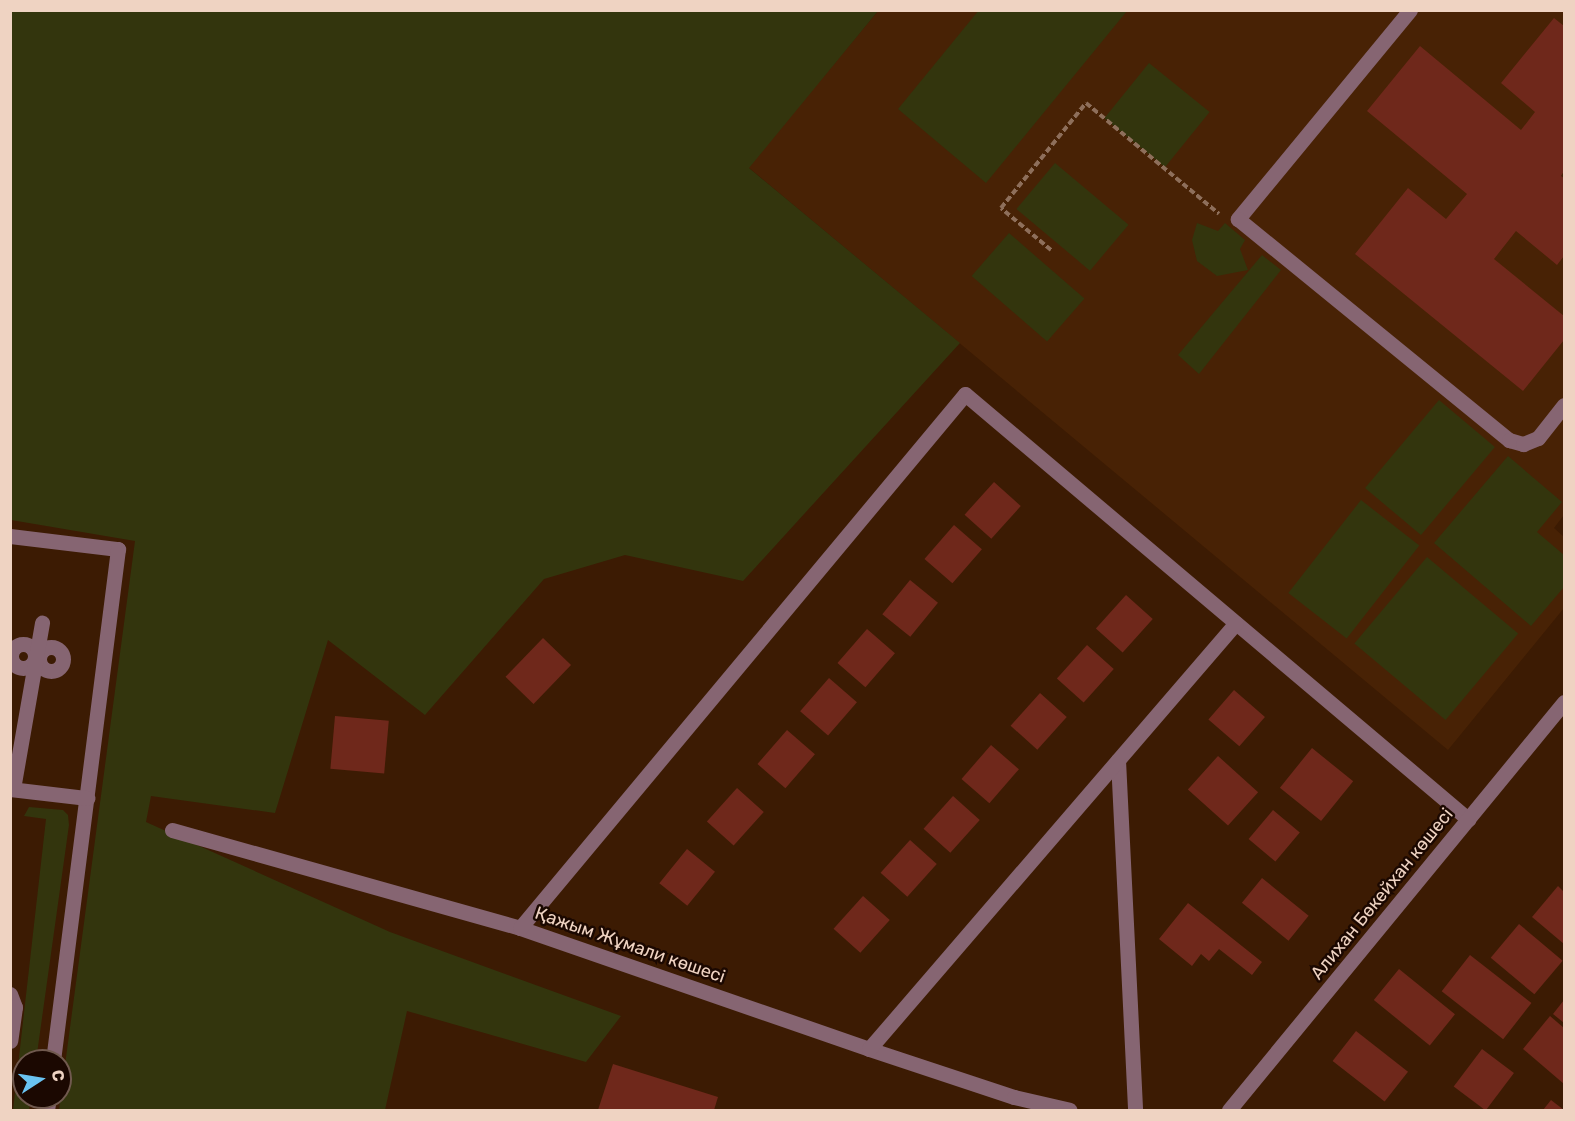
<!DOCTYPE html>
<html>
<head>
<meta charset="utf-8">
<style>
	body { margin:0 }
	#map { position:relative; width:1575px; height:1121px; overflow:hidden; background:#3c1b03; font-family:Rubik,sans-serif }
	div>[style] { position:absolute }
	.built>* { inset:0; background:#482205 }
	.green>* { inset:0; background:#33350d; transform-origin:0 0 }
	.building>* { inset:0; background:#6f281b; transform-origin:0 0 }
	.path>* { height:4px; margin-top:-2px; transform-origin:0; background:repeating-linear-gradient(90deg,#8e6f5b 0 6px,transparent 0 9px) }
	.minor>* { height:15px; margin:-7.5px; padding:0 7.5px; transform-origin:7.5px; border-radius:7.5px; background:#866572 }
	.minor>.ring { margin:-7.5px; padding:0; box-sizing:content-box; background:none; border:15px solid #866572; border-radius:50% }
	span { translate:-50% -50%; white-space:nowrap; text-align:center; line-height:1.15; -webkit-text-stroke:5px #1b0801; paint-order:stroke }
	.street-label { font-size:18px; color:#efd3c2 }
	.frame { position:absolute; inset:0; border:12px solid #efd3c2; pointer-events:none }
	.north { position:absolute; left:12px; top:1049px; width:60px; height:60px; box-sizing:border-box; background:#1b0801; border:2px solid #70594e; border-radius:50%; rotate:78deg; font-size:16px; font-weight:700; line-height:24px; text-align:center; color:#efd3c2 }
	.north::after { content:''; display:block; margin:auto; width:21px; height:27px; background:#6ac3f1; clip-path:polygon(50% 0,100% 100%,50% 72%,0 100%) }
</style>
</head>
<body>
<div id="map">
	<div class="built">
		<div style="clip-path:polygon(878px 11px,1564px 11px,1564px 515px,1554px 528px,1564px 537px,1564px 608px,1448px 750px,748px 167px)"></div>
	</div>
	<div class="green">
		<div style="clip-path:polygon(979px 10px,1127px 11px,986px 183px,898px 109px)"></div>
		<div style="clip-path:polygon(10px 11px,878px 11px,749px 168px,960px 343px,743px 581px,625px 555px,544px 579px,425px 715px,328px 640px,275px 813px,151px 796px,146px 822px,390px 932px,621px 1016px,586px 1062px,407px 1011px,385px 1110px,59px 1110px,135px 541px,11px 520px)"></div>
		<div style="left:1149px;top:63px;width:78px;height:71px;rotate:39deg"></div>
		<div style="left:1055px;top:163px;width:96px;height:60px;rotate:40deg"></div>
		<div style="clip-path:polygon(1197px 223px,1218px 231px,1225px 223px,1245px 240px,1240px 249px,1248px 270px,1217px 276px,1197px 261px,1192px 240px)"></div>
		<div style="left:1009px;top:233px;width:100px;height:57px;rotate:41deg"></div>
		<div style="clip-path:polygon(1262px 255px,1281px 270px,1199px 374px,1178px 355px)"></div>
		<div style="left:1439px;top:400px;width:73px;height:115px;rotate:40deg"></div>
		<div style="clip-path:polygon(1508px 456px,1562px 502px,1537px 532px,1564px 555px,1564px 587px,1531px 626px,1434px 543px)"></div>
		<div style="left:1361px;top:500px;width:74px;height:118px;rotate:38deg"></div>
		<div style="left:1427px;top:557px;width:119px;height:113px;rotate:40deg"></div>
		<div style="clip-path:polygon(29px 807px,63px 810px,68px 815px,69px 825px,36px 1061px,24px 1061px,24px 1097px,31px 1097px,29px 1110px,13px 1110px,46px 819px,24px 816px)"></div>
	</div>
	<div class="building">
		<div style="clip-path:polygon(1554px 18px,1564px 26px,1564px 171px,1561px 176px,1564px 178px,1564px 256px,1557px 265px,1516px 231px,1494px 259px,1564px 316px,1564px 340px,1523px 391px,1355px 254px,1408px 188px,1446px 219px,1467px 194px,1367px 111px,1420px 46px,1521px 130px,1535px 112px,1501px 83px)"></div>
		<div style="left:994px;top:482px;width:36px;height:44px;rotate:42deg"></div>
		<div style="left:954px;top:525px;width:37px;height:45px;rotate:41deg"></div>
		<div style="left:910px;top:580px;width:36px;height:44px;rotate:39deg"></div>
		<div style="left:1126px;top:595px;width:36px;height:45px;rotate:42deg"></div>
		<div style="left:867px;top:629px;width:37px;height:45px;rotate:41deg"></div>
		<div style="left:543px;top:638px;width:39px;height:54px;rotate:44deg"></div>
		<div style="left:1087px;top:645px;width:36px;height:45px;rotate:42deg"></div>
		<div style="left:829px;top:678px;width:37px;height:44px;rotate:41deg"></div>
		<div style="left:1234px;top:690px;width:41px;height:39px;rotate:41deg"></div>
		<div style="left:1040px;top:693px;width:36px;height:44px;rotate:42deg"></div>
		<div style="left:335px;top:716px;width:54px;height:53px;rotate:5deg"></div>
		<div style="left:787px;top:730px;width:37px;height:45px;rotate:41deg"></div>
		<div style="left:991px;top:745px;width:37px;height:45px;rotate:41deg"></div>
		<div style="left:1312px;top:748px;width:53px;height:51px;rotate:39deg"></div>
		<div style="left:1218px;top:756px;width:54px;height:45px;rotate:42deg"></div>
		<div style="left:737px;top:788px;width:36px;height:45px;rotate:42deg"></div>
		<div style="left:953px;top:796px;width:36px;height:44px;rotate:42deg"></div>
		<div style="left:1273px;top:810px;width:35px;height:38px;rotate:40deg"></div>
		<div style="left:910px;top:840px;width:36px;height:44px;rotate:42deg"></div>
		<div style="left:687px;top:849px;width:36px;height:44px;rotate:39deg"></div>
		<div style="left:1262px;top:878px;width:60px;height:32px;rotate:39deg"></div>
		<div style="clip-path:polygon(1558px 886px,1564px 892px,1564px 944px,1532px 917px)"></div>
		<div style="left:863px;top:896px;width:36px;height:44px;rotate:42deg"></div>
		<div style="clip-path:polygon(1188px 903px,1262px 962px,1252px 975px,1219px 949px,1209px 961px,1201px 954px,1192px 966px,1159px 939px)"></div>
		<div style="left:1519px;top:924px;width:57px;height:44px;rotate:40deg"></div>
		<div style="left:1470px;top:955px;width:78px;height:46px;rotate:38deg"></div>
		<div style="left:1399px;top:969px;width:72px;height:40px;rotate:39deg"></div>
		<div style="clip-path:polygon(1564px 1000px,1564px 1023px,1553px 1014px)"></div>
		<div style="clip-path:polygon(1550px 1016px,1564px 1028px,1564px 1084px,1523px 1049px)"></div>
		<div style="left:1356px;top:1031px;width:66px;height:38px;rotate:38deg"></div>
		<div style="left:1482px;top:1049px;width:40px;height:47px;rotate:37deg"></div>
		<div style="clip-path:polygon(613px 1064px,718px 1097px,714px 1110px,598px 1110px)"></div>
		<div style="clip-path:polygon(1551px 1100px,1564px 1110px,1543px 1110px)"></div>
	</div>
	<div class="path">
		<div style="left:1051px;top:250px;width:65px;rotate:-140deg"></div>
		<div style="left:1001px;top:208px;width:135px;rotate:-51deg"></div>
		<div style="left:1086px;top:103px;width:173px;rotate:39.8deg"></div>
	</div>
	<div class="minor">
		<div style="left:1410px;top:10px;width:271px;rotate:129.5deg"></div>
		<div style="left:1238px;top:219px;width:350px;rotate:39.2deg"></div>
		<div style="left:1509px;top:440px;width:15px;rotate:16deg"></div>
		<div style="left:1523px;top:444px;width:16px;rotate:-22deg"></div>
		<div style="left:1538px;top:438px;width:42px;rotate:-51.8deg"></div>
		<div style="left:10px;top:536px;width:109px;rotate:6.9deg"></div>
		<div style="left:118px;top:549px;width:516px;rotate:97.24deg"></div>
		<div class="ring" style="left:11px;top:644px;width:9px;height:9px"></div>
		<div class="ring" style="left:39px;top:647px;width:9px;height:9px"></div>
		<div style="left:1118px;top:760px;width:350px;rotate:87.2deg"></div>
		<div style="left:10px;top:789px;width:78px;rotate:6.7deg"></div>
		<div style="left:13px;top:789px;width:169px;rotate:-80.1deg"></div>
		<div style="left:172px;top:830px;width:362px;rotate:15.7deg"></div>
		<div style="left:520px;top:928px;width:369px;rotate:19.1deg"></div>
		<div style="left:869px;top:1049px;width:153px;rotate:18.3deg"></div>
		<div style="left:1014px;top:1097px;width:57px;rotate:13.1deg"></div>
		<div style="left:520px;top:928px;width:695px;rotate:-50.19deg"></div>
		<div style="left:965px;top:394px;width:659px;rotate:40.2deg"></div>
		<div style="left:10px;top:994px;width:14px;rotate:69deg"></div>
		<div style="left:15px;top:1007px;width:34px;rotate:98deg"></div>
		<div style="left:869px;top:1049px;width:562px;rotate:-49.26deg"></div>
		<div style="left:47px;top:1110px;width:13px;rotate:-81deg"></div>
		<div style="left:1229px;top:1110px;width:528px;rotate:-50.61deg"></div>
	</div>
	<div class="street-label">
		<span style="left:1382px;top:894px;rotate:-51deg">Алихан Бөкейхан көшесі</span>
		<span style="left:630px;top:945px;rotate:19deg">Қажым Жұмали көшесі</span>
	</div>
	<div class="frame"></div>
	<div class="north">С</div>
</div>
</body>
</html>
